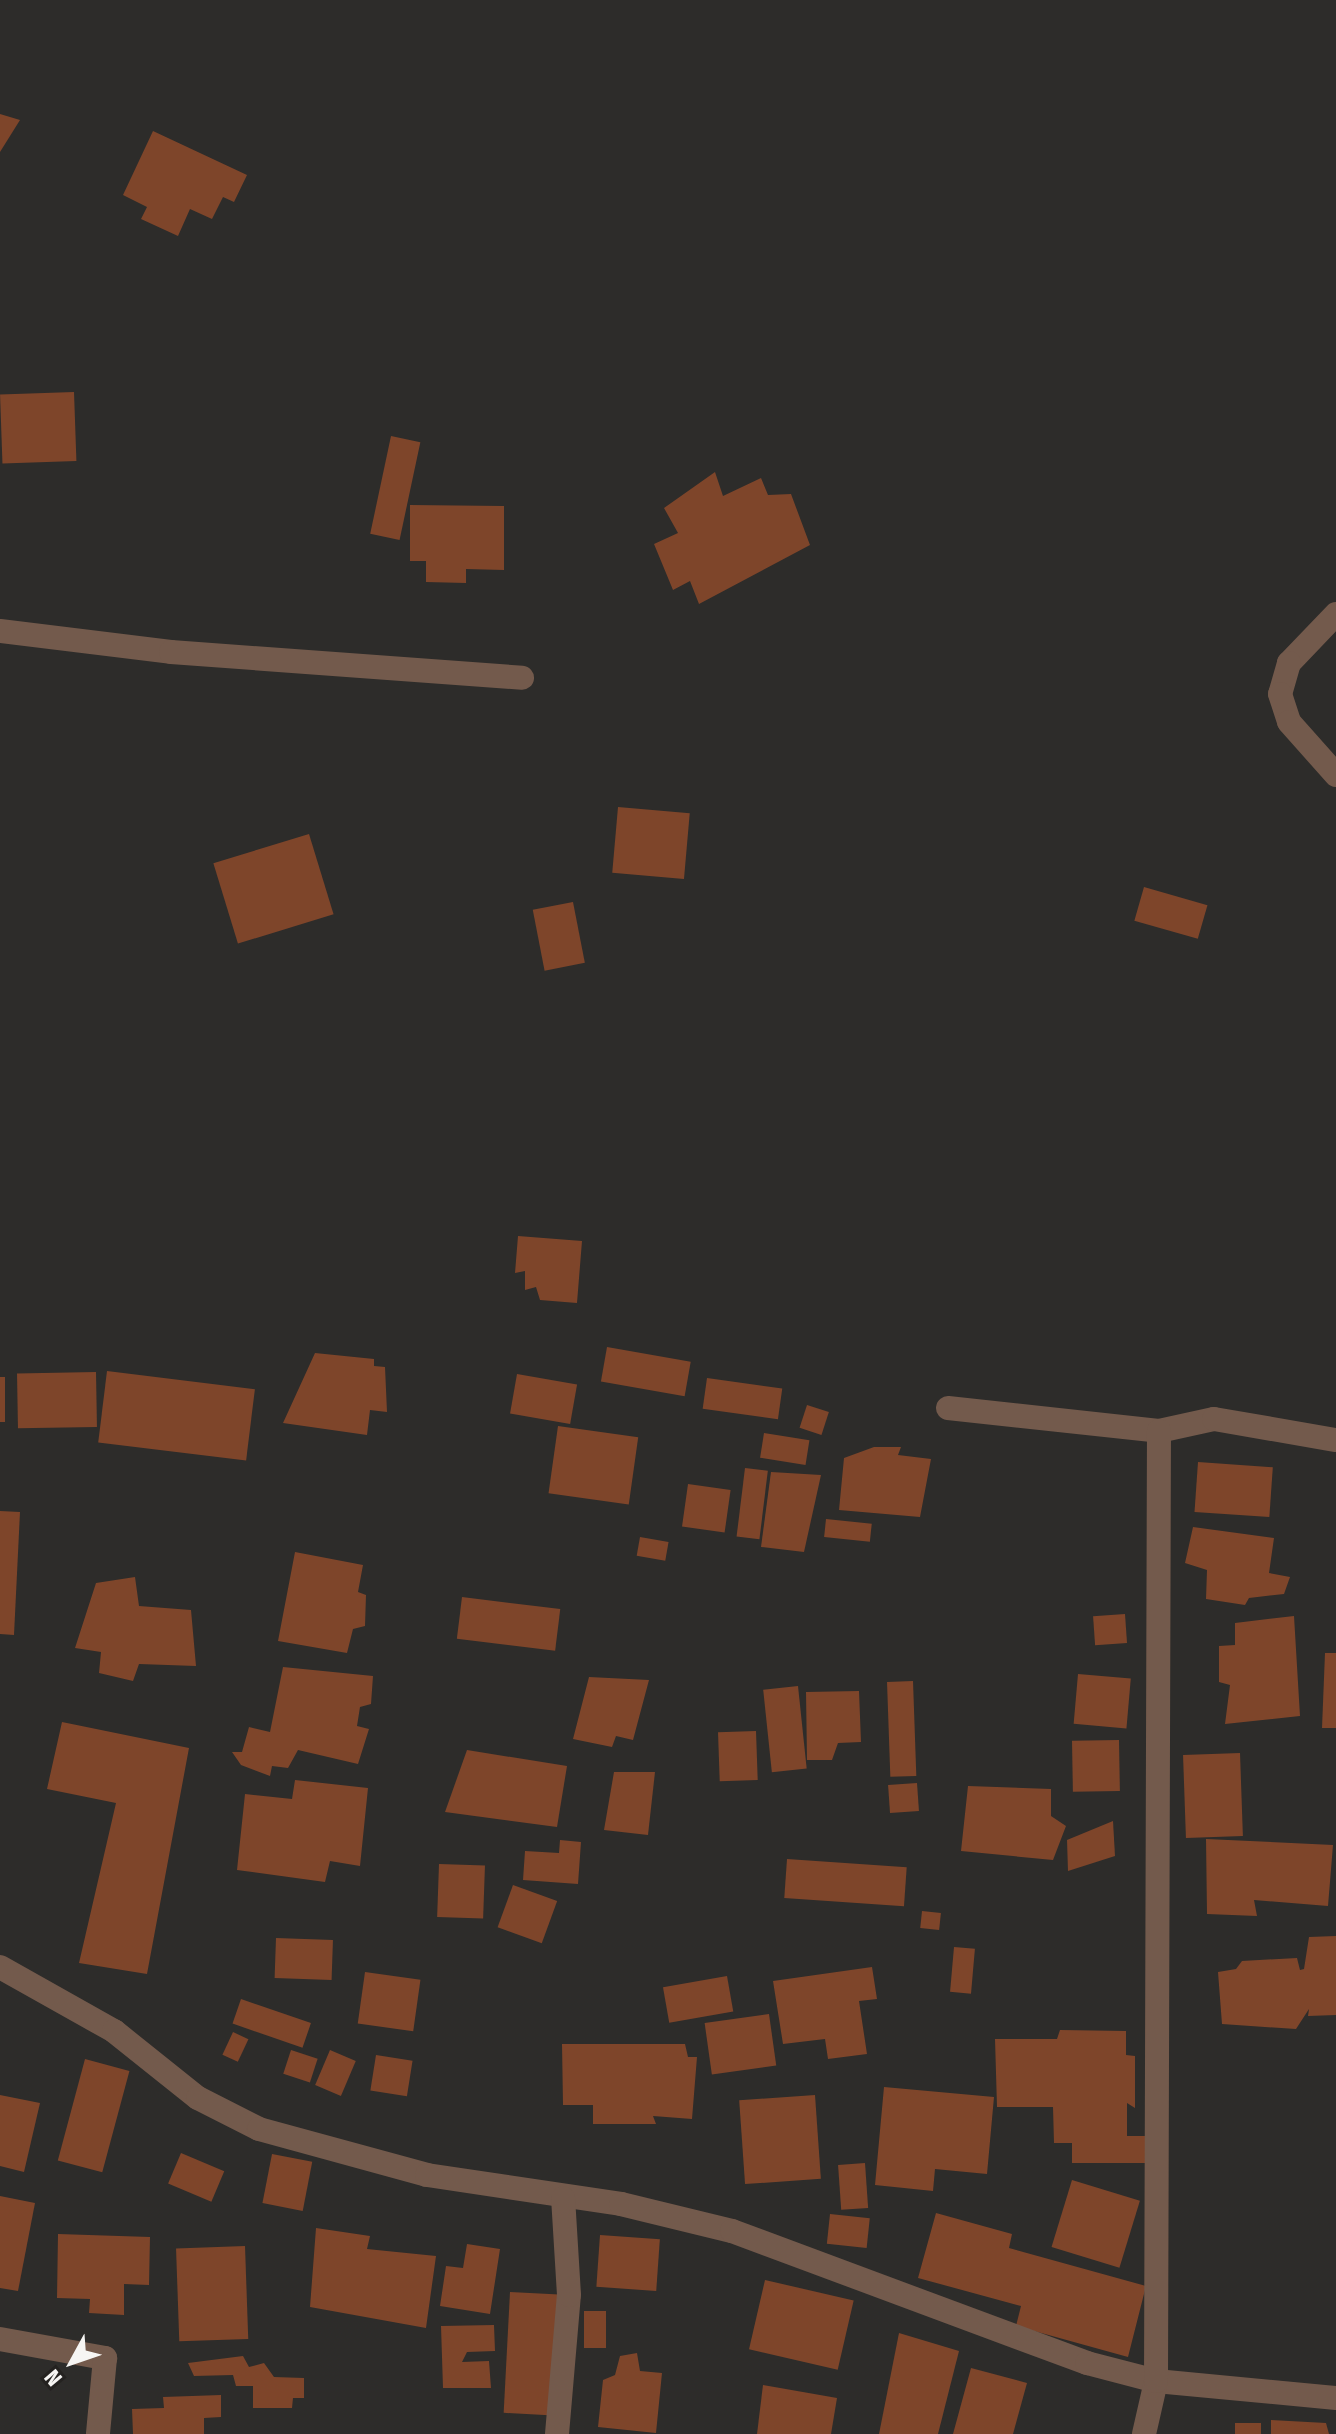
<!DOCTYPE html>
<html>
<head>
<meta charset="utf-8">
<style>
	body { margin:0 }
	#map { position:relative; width:1336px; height:2434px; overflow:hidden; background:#2d2c2a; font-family:"Fira Sans Condensed",sans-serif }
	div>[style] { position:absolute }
	.building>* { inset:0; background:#7e452a; transform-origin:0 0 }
	.street>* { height:24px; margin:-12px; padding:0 12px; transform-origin:12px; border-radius:12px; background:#735a4c }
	span { translate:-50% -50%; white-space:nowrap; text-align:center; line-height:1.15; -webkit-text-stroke:6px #242220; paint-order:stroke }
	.north { position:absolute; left:32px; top:2322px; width:80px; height:80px; -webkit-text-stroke:6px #242220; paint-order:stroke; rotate:230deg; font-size:22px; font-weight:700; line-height:32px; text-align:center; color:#f6f5f3 }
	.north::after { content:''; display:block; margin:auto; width:28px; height:36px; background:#f6f5f3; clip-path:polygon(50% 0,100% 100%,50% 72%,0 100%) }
</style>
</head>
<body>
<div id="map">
	<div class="building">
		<div style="clip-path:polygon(0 114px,20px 120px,0 152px)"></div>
		<div style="clip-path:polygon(153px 131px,247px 175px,234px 202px,223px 197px,212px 219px,190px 209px,178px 236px,141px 219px,147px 207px,123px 195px)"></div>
		<div style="left:74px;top:392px;width:69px;height:74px;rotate:88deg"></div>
		<div style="left:391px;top:436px;width:30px;height:100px;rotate:12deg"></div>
		<div style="clip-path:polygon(715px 472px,723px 496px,761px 478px,768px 495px,791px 494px,810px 545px,699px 604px,690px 581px,673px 590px,654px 544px,678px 533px,664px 508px)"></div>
		<div style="clip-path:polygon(410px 505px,504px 506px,504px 570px,466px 569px,466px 583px,426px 582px,426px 561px,410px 561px)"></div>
		<div style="left:618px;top:807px;width:72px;height:66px;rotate:5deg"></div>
		<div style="left:309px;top:834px;width:84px;height:100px;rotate:73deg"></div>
		<div style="left:1144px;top:887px;width:66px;height:35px;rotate:16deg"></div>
		<div style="left:573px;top:902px;width:62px;height:41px;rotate:79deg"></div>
		<div style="clip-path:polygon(518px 1236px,582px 1241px,577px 1303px,540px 1300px,536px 1287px,525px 1290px,525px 1271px,515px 1273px)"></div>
		<div style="left:607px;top:1347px;width:85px;height:35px;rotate:10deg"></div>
		<div style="clip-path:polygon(315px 1353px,374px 1359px,374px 1366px,385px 1367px,387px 1412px,370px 1410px,367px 1435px,283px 1423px)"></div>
		<div style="left:107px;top:1371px;width:149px;height:72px;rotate:7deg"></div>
		<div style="left:96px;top:1372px;width:55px;height:79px;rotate:89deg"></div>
		<div style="left:517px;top:1374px;width:61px;height:40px;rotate:10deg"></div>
		<div style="left:0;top:1377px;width:5px;height:45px"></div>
		<div style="left:707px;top:1378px;width:76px;height:31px;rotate:8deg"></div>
		<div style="left:807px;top:1405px;width:23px;height:24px;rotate:18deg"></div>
		<div style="left:558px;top:1426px;width:81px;height:68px;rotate:8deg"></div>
		<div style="left:764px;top:1433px;width:46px;height:25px;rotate:9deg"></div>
		<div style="clip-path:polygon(874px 1447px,901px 1447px,898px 1455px,931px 1459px,920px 1517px,839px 1510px,844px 1458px)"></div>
		<div style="left:1198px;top:1462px;width:75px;height:50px;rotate:4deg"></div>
		<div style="left:745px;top:1468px;width:23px;height:69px;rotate:7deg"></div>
		<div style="clip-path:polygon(771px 1472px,821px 1475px,804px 1552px,761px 1547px)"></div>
		<div style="left:688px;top:1484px;width:43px;height:43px;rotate:8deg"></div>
		<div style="clip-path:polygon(0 1511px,20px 1512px,14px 1635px,0 1634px)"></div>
		<div style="left:826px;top:1519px;width:46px;height:18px;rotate:6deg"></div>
		<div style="clip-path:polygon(1193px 1527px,1274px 1538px,1269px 1573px,1290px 1577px,1284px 1594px,1249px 1598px,1245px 1605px,1206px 1599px,1207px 1570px,1185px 1563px)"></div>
		<div style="left:640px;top:1537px;width:29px;height:19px;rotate:10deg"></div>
		<div style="clip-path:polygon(295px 1552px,363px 1565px,358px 1592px,366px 1595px,365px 1626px,353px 1629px,347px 1653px,278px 1641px)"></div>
		<div style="clip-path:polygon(135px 1577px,139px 1606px,191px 1610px,196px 1666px,139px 1664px,133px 1681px,99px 1673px,101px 1652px,75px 1648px,96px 1583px)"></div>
		<div style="left:462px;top:1597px;width:99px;height:42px;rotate:7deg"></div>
		<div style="left:1125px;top:1614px;width:29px;height:32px;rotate:86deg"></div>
		<div style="clip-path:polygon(1294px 1616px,1300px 1716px,1225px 1724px,1230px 1685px,1219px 1682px,1219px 1646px,1235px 1645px,1235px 1623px)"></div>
		<div style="clip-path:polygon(1325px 1653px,1336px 1653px,1336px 1728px,1322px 1728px)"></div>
		<div style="clip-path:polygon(283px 1667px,373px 1676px,371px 1704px,360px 1707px,357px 1726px,369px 1729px,358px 1764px,298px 1750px,288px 1768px,272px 1766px,270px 1776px,241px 1765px,232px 1752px,242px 1752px,249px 1727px,270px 1732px)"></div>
		<div style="left:1078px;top:1674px;width:53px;height:50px;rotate:5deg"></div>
		<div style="clip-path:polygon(589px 1677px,649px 1680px,633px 1740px,616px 1736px,612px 1747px,573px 1739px)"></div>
		<div style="left:913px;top:1681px;width:95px;height:26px;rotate:88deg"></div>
		<div style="left:798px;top:1686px;width:83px;height:35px;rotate:84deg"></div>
		<div style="clip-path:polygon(859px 1691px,861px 1742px,838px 1743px,832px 1760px,807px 1760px,806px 1692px)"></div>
		<div style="clip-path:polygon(62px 1722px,189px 1748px,147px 1974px,79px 1963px,116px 1803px,47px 1789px)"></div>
		<div style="left:756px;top:1731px;width:49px;height:38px;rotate:88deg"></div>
		<div style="left:1119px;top:1740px;width:51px;height:47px;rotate:89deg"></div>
		<div style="clip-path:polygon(467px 1750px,567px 1766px,557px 1827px,445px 1812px)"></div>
		<div style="left:1240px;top:1753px;width:83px;height:57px;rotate:88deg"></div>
		<div style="clip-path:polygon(614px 1772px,655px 1772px,648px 1835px,604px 1830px)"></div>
		<div style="clip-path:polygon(295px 1780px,368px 1788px,360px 1866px,330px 1861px,325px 1882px,237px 1870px,245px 1794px,292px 1799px)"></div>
		<div style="left:917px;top:1783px;width:28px;height:29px;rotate:86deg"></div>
		<div style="clip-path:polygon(968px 1786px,1051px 1789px,1051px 1816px,1066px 1826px,1053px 1860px,961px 1851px)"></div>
		<div style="clip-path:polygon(1113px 1821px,1115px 1856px,1068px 1871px,1067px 1840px)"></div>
		<div style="clip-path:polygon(1206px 1839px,1333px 1845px,1328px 1906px,1254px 1900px,1257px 1916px,1207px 1914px)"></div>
		<div style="clip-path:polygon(560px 1840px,581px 1842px,578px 1884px,523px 1880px,525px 1851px,559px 1853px)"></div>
		<div style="left:787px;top:1859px;width:120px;height:39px;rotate:4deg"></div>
		<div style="left:439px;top:1864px;width:46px;height:53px;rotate:2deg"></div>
		<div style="left:513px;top:1885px;width:47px;height:45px;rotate:20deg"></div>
		<div style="left:922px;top:1911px;width:19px;height:17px;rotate:6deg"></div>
		<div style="clip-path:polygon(1336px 1936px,1336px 2015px,1308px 2016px,1309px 2009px,1296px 2029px,1222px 2024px,1218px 1972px,1236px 1969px,1242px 1961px,1297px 1958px,1300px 1970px,1304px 1969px,1309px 1937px)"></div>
		<div style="left:276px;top:1938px;width:57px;height:40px;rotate:2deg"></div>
		<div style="left:954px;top:1947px;width:21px;height:45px;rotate:5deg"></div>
		<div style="clip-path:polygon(872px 1967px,877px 1999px,859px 2001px,867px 2054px,828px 2059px,825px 2039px,783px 2044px,773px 1981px)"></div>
		<div style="left:365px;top:1972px;width:56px;height:52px;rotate:8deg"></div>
		<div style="left:727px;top:1976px;width:36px;height:65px;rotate:80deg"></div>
		<div style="left:241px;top:1999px;width:74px;height:26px;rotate:19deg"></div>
		<div style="left:769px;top:2014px;width:52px;height:65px;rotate:82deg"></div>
		<div style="clip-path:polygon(1060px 2030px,1126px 2031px,1126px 2055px,1135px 2056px,1135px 2108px,1127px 2103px,1127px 2136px,1150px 2136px,1150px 2163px,1072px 2163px,1072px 2143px,1054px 2143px,1053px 2107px,997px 2107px,995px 2039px,1057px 2039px)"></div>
		<div style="left:233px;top:2032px;width:17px;height:25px;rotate:25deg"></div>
		<div style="clip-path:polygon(562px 2044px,685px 2044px,688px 2057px,697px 2057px,692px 2119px,653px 2116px,656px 2124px,593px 2124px,593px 2105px,563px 2105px)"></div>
		<div style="left:291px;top:2050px;width:28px;height:25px;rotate:18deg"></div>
		<div style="left:330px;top:2050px;width:28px;height:38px;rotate:23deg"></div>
		<div style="left:376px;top:2055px;width:37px;height:36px;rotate:9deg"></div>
		<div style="left:85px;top:2059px;width:46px;height:105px;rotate:15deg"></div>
		<div style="clip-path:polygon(884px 2087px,994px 2097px,987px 2174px,935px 2169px,933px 2191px,875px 2185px)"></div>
		<div style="clip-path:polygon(0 2095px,40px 2103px,24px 2172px,0 2166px)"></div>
		<div style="left:815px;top:2095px;width:84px;height:76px;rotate:86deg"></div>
		<div style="left:181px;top:2153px;width:47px;height:33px;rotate:23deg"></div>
		<div style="left:272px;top:2154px;width:41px;height:50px;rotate:11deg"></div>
		<div style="left:865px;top:2163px;width:45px;height:27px;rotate:86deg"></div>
		<div style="left:1072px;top:2180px;width:71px;height:70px;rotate:17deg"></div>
		<div style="clip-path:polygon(0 2196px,35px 2203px,18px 2291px,0 2288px)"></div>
		<div style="clip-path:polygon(936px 2213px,1012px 2234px,1009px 2248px,1146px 2286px,1128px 2357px,1016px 2326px,1021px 2306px,918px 2278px)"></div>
		<div style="left:830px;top:2214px;width:40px;height:30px;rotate:6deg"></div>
		<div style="clip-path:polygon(316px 2228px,370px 2236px,367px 2249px,436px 2256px,426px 2328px,310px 2307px)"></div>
		<div style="clip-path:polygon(58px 2234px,150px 2237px,149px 2285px,124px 2284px,124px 2315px,89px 2313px,90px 2299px,57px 2298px)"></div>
		<div style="left:600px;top:2235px;width:60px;height:52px;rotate:4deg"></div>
		<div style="clip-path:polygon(467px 2244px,500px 2249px,490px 2314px,440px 2306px,446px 2266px,463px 2268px)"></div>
		<div style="left:245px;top:2246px;width:93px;height:69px;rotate:88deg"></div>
		<div style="left:765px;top:2280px;width:91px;height:71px;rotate:13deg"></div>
		<div style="left:510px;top:2292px;width:59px;height:121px;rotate:3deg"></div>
		<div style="left:606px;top:2311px;width:37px;height:22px;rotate:90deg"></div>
		<div style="clip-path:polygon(494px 2325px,495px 2351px,467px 2352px,462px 2362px,489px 2361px,491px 2388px,443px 2388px,441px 2326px)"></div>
		<div style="clip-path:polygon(899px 2333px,959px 2351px,938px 2434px,879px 2434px)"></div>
		<div style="clip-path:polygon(637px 2353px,640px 2371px,662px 2373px,656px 2433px,598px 2427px,603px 2380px,615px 2375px,620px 2356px)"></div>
		<div style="clip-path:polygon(243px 2356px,249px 2367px,264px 2363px,274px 2377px,304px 2378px,304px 2398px,293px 2398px,292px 2408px,253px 2408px,253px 2386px,236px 2386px,233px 2375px,194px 2376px,188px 2363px)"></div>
		<div style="clip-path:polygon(971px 2368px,1027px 2383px,1013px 2434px,953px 2434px)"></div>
		<div style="clip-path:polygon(763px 2385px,837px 2398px,831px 2434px,757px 2434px)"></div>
		<div style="clip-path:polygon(221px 2395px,221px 2417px,204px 2418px,204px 2434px,133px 2434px,132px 2409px,164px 2408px,163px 2397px)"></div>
		<div style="clip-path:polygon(1271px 2420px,1326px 2423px,1329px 2434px,1271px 2434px)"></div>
		<div style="left:1235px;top:2423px;width:26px;height:11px"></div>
	</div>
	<div class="street">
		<div style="left:1336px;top:614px;width:68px;rotate:133.8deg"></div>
		<div style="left:1289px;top:663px;width:32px;rotate:106deg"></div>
		<div style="left:1280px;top:694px;width:29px;rotate:72deg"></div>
		<div style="left:1289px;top:722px;width:71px;rotate:48.4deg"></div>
		<div style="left:0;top:631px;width:172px;rotate:7deg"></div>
		<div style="left:171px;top:652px;width:352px;rotate:4.2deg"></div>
		<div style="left:948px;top:1408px;width:212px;rotate:6.2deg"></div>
		<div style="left:1159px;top:1431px;width:56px;rotate:-12.3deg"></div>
		<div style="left:1214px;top:1419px;width:124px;rotate:9.8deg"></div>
		<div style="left:0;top:1967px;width:131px;rotate:29.3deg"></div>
		<div style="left:114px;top:2031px;width:107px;rotate:38.6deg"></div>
		<div style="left:198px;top:2098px;width:68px;rotate:26.9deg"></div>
		<div style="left:259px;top:2129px;width:174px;rotate:15.3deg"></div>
		<div style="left:427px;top:2175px;width:196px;rotate:8.5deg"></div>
		<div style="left:621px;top:2204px;width:114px;rotate:13.7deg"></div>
		<div style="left:732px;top:2231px;width:379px;rotate:20.4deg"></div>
		<div style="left:1087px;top:2363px;width:71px;rotate:14.6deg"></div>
		<div style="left:1156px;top:2381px;width:181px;rotate:5.4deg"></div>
		<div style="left:0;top:2339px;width:107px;rotate:10.3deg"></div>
		<div style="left:105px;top:2358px;width:76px;rotate:95.3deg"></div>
		<div style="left:557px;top:2434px;width:140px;rotate:-85.1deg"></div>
		<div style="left:569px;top:2295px;width:97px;rotate:-93.5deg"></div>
		<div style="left:1144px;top:2434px;width:54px;rotate:-77.2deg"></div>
		<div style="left:1156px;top:2381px;width:950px;rotate:-89.82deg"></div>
	</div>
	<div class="north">N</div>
</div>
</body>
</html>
